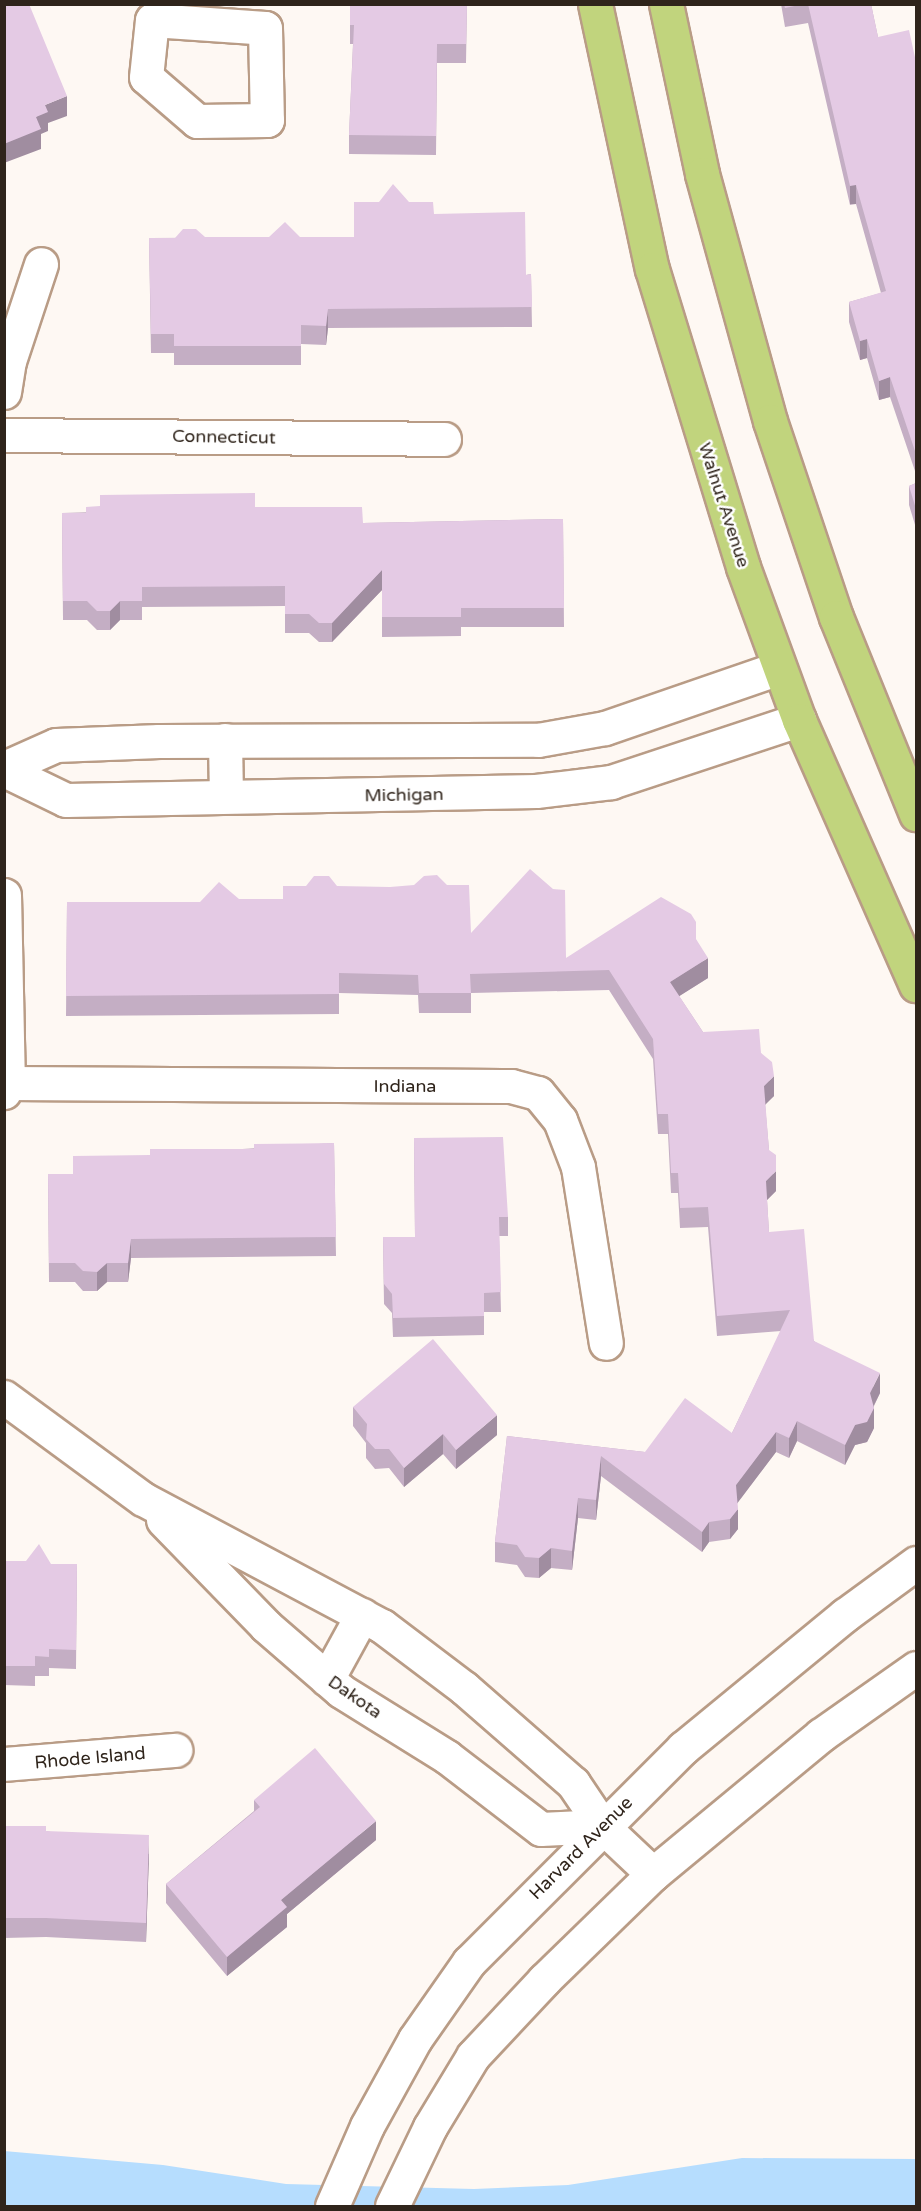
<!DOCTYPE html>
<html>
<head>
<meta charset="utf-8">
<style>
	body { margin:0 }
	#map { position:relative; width:921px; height:2211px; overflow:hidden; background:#fef8f3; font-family:"Varela Round",sans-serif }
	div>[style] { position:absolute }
	.water>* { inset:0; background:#b6ddfe }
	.roads { filter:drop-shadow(2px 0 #b99c86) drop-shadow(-2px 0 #b99c86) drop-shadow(0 2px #b99c86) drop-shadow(0 -2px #b99c86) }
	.minor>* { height:33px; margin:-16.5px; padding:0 16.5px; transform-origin:16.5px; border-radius:16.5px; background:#fff }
	.major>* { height:33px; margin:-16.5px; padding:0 16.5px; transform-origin:16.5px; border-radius:16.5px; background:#c1d47d }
	.wall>* { inset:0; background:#c4aec4 }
	.shaded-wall>* { inset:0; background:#a08da0; transform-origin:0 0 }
	.building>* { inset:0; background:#e4cae4 }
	span { translate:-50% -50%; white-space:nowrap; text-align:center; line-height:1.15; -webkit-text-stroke:5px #fff; paint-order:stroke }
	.street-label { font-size:18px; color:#2f241b }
	.frame { position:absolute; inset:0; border:6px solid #2f241b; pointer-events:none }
</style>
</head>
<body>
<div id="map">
	<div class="water">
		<div style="clip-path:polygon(4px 2151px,163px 2165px,286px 2184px,474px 2189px,568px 2185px,742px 2158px,916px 2159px,916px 2206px,5px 2206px)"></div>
	</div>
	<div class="roads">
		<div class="minor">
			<div style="left:152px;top:20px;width:113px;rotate:4deg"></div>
			<div style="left:265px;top:28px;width:92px;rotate:88.8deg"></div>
			<div style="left:267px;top:120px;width:70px;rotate:179.2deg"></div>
			<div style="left:197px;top:121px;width:67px;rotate:-139.2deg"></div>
			<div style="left:146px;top:77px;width:57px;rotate:-84deg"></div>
			<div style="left:4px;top:392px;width:31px;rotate:-81deg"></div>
			<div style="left:9px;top:361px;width:102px;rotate:-71.7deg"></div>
			<div style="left:4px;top:435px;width:440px;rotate:0.5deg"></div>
			<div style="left:225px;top:740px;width:56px;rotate:89deg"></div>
			<div style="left:4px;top:768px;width:57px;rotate:-23.9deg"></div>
			<div style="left:56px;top:745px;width:103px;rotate:-2.2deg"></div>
			<div style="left:159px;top:741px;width:379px;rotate:-0.2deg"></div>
			<div style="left:538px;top:740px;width:68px;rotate:-10.2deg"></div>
			<div style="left:605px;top:728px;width:184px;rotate:-19deg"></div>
			<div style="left:4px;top:770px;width:69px;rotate:25.8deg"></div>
			<div style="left:66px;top:800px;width:470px;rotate:-1.1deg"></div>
			<div style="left:536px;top:791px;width:76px;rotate:-6.8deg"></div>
			<div style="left:611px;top:782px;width:198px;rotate:-18.3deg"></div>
			<div style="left:4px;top:895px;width:188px;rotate:88.8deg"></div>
			<div style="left:8px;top:1083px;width:10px;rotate:114deg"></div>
			<div style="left:8px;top:1083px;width:503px;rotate:0.34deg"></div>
			<div style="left:511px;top:1086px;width:28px;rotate:15deg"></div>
			<div style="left:538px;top:1093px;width:35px;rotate:51deg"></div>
			<div style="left:560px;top:1120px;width:50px;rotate:69deg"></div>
			<div style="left:578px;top:1167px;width:178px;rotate:81deg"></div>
			<div style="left:4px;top:1397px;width:172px;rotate:36.3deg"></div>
			<div style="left:143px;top:1499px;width:271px;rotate:28deg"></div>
			<div style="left:382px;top:1626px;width:103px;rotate:37.1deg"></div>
			<div style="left:464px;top:1688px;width:145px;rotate:41.1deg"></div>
			<div style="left:573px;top:1783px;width:52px;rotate:56deg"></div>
			<div style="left:602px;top:1826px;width:70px;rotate:43.3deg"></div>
			<div style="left:163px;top:1520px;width:148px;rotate:45.8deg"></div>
			<div style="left:266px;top:1626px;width:99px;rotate:40.9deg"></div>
			<div style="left:341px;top:1691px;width:125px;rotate:31.9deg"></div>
			<div style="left:447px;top:1757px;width:118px;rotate:37.5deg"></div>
			<div style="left:541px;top:1829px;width:61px;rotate:-2.8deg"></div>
			<div style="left:327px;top:1679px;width:73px;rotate:-61.3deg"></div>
			<div style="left:4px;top:1764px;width:172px;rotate:-4.7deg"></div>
			<div style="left:332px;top:2206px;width:87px;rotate:-66.4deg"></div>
			<div style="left:367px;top:2126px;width:99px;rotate:-61.1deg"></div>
			<div style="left:415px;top:2039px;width:94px;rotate:-55deg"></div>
			<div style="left:469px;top:1962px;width:303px;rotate:-45deg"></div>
			<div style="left:683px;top:1748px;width:210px;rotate:-39.4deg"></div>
			<div style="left:845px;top:1615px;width:88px;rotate:-36.2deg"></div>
			<div style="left:392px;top:2206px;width:88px;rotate:-64.3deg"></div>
			<div style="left:430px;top:2127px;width:83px;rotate:-58.8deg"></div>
			<div style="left:473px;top:2056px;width:104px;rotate:-46.9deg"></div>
			<div style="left:544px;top:1980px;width:152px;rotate:-44.2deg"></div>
			<div style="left:653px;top:1874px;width:218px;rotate:-39.6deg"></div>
			<div style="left:821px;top:1735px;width:116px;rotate:-35.2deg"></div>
		</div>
		<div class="major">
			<div style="left:595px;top:4px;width:271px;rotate:77.9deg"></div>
			<div style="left:652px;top:269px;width:312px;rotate:73deg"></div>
			<div style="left:743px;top:567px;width:163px;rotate:69.9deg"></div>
			<div style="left:799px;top:720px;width:290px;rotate:66.2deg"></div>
			<div style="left:666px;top:4px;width:174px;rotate:78deg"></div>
			<div style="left:702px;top:174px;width:256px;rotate:74.6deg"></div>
			<div style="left:770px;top:421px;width:207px;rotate:71.4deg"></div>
			<div style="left:836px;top:617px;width:213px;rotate:67.9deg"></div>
		</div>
	</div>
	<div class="wall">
		<div style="clip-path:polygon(350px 4px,467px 4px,466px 63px,437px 63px,436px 155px,349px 154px,349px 135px,353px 44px,350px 44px)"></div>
		<div style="clip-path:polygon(781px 4px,871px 4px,878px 37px,916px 62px,916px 474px,890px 397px,879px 400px,867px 358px,860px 360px,849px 322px,849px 302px,881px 293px,856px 204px,850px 205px,808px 23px,785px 27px)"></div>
		<div style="clip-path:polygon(409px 202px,434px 214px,526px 275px,531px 274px,532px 327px,328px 328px,326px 345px,301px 344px,301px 365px,174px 365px,174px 353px,151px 353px,149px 238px,354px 237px)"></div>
		<div style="clip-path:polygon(916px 483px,916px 528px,909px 505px,909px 486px)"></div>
		<div style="clip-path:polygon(255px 507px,363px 523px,563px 519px,564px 627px,461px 627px,461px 636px,382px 637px,382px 590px,332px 642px,319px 642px,309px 633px,285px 633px,285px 606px,142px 607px,142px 620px,120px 620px,110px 630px,97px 630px,87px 620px,63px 620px,62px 513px)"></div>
		<div style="clip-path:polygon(337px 886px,471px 933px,566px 958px,696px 940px,708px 978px,679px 996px,703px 1032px,761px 1053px,774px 1096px,765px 1104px,769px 1150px,776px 1191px,767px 1200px,769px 1232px,814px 1341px,880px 1393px,874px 1406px,874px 1428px,867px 1442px,855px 1445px,845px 1465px,797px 1441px,789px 1458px,776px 1452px,737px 1503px,738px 1529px,730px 1539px,709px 1542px,702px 1552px,601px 1476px,596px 1520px,578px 1518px,572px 1570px,551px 1568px,539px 1578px,525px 1577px,517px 1565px,495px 1562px,495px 1542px,507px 1436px,645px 1452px,732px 1433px,781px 1331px,717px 1336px,708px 1227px,680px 1228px,678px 1193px,671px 1193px,668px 1134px,658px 1134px,653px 1059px,609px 990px,471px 993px,471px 1013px,419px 1013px,418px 995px,339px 993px,339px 1014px,66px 1016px,67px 902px,200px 902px,239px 899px,283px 899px)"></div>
		<div style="clip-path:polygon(414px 1138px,508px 1217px,508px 1236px,499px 1236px,501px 1312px,484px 1312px,484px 1335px,393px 1337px,392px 1313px,384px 1304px,383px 1237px,415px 1237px)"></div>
		<div style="clip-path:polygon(334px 1143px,336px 1256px,131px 1258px,128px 1282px,107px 1282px,97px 1291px,83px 1291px,75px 1282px,49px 1282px,48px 1174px,73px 1174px,150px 1155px)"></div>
		<div style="clip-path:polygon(353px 1407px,497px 1435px,456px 1469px,443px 1454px,404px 1487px,389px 1468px,375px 1469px,366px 1458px,366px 1443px,353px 1426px)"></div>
		<div style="clip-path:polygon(4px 1561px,51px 1564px,77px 1564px,76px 1669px,49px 1668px,49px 1676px,35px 1676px,35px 1686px,4px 1685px)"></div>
		<div style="clip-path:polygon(254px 1800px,376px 1840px,287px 1914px,287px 1927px,227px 1976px,166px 1903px,166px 1884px,254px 1811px)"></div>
		<div style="clip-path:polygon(4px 1826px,46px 1831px,149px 1854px,146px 1942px,46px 1937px,4px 1938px)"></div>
	</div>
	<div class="shaded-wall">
		<div style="clip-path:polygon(67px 96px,67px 116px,48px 123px,48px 131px,41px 134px,41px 149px,4px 163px,4px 144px,36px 117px,45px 105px)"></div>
		<div style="left:856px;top:185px;width:19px;height:6px;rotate:90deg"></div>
		<div style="clip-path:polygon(328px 309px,328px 328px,326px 345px,326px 326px)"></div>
		<div style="clip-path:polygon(867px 339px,867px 358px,860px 360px,860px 341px)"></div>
		<div style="clip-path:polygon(890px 377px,890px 397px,879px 400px,879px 381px)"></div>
		<div style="clip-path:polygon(382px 570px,382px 590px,332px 642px,332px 623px)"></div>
		<div style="clip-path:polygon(120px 601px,120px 620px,110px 630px,110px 611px)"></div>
		<div style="clip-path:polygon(708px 958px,708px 978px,670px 1002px,670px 982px)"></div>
		<div style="clip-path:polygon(774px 1076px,774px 1096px,764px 1106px,764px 1086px)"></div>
		<div style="clip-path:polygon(776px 1171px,776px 1191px,766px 1201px,766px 1181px)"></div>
		<div style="clip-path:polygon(131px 1239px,131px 1258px,128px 1282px,128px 1263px)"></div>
		<div style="clip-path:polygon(107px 1263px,107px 1282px,97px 1291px,97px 1272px)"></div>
		<div style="clip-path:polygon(880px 1373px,880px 1393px,870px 1413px,870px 1393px)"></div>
		<div style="clip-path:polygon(874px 1408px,874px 1428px,867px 1442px,855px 1445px,845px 1465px,845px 1445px,855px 1425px)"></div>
		<div style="clip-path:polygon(497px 1415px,497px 1435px,456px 1469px,456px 1450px)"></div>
		<div style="clip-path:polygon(797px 1421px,797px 1441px,789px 1458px,789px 1438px)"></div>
		<div style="clip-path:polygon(776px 1432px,776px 1452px,736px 1505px,736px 1485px)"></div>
		<div style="clip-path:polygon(443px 1434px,443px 1454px,404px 1487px,404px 1468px)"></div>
		<div style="clip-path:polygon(601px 1456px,601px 1476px,596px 1520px,596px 1500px)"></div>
		<div style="clip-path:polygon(578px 1498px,578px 1518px,572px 1570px,572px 1551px)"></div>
		<div style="clip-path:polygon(738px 1509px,738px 1529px,730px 1539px,730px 1519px)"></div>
		<div style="clip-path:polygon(709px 1522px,709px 1542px,702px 1552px,702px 1532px)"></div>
		<div style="clip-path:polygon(551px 1548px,551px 1568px,539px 1578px,539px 1558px)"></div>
		<div style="clip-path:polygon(376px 1821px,376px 1840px,287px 1914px,287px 1927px,227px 1976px,227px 1957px,281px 1900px)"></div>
		<div style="clip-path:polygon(149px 1835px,149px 1854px,146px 1942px,146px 1923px)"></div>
	</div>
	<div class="building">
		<div style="clip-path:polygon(4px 4px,29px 4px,67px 96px,45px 105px,48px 112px,36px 117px,41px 129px,4px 144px)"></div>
		<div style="clip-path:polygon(350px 4px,467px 4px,466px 44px,437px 44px,436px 136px,349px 135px,354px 25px,350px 25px)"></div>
		<div style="clip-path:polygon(784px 4px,804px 4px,785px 8px)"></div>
		<div style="clip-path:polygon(808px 4px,871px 4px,878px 37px,909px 30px,916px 62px,916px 454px,890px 377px,879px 381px,867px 339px,860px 341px,849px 302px,886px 291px,856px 185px,850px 186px)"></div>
		<div style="clip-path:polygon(393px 184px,409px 202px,433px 202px,434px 214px,525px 212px,526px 275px,531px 274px,532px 307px,328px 309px,326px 326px,301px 325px,301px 346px,174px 346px,174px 334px,151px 334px,149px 238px,175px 238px,183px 229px,196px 229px,205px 237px,269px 237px,285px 222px,300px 237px,354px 237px,354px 202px,379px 202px)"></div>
		<div style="clip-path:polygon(916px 483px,916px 509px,909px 486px)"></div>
		<div style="clip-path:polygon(255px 493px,255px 507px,362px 507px,363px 523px,563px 519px,564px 608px,461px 608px,461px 617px,382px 617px,382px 570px,332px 623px,319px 623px,309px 614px,285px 614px,285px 586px,142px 587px,142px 601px,120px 601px,110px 611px,97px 611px,87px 601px,63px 601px,62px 513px,86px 513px,86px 507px,100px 506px,100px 495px)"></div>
		<div style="clip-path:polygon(530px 869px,553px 889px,565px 890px,566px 958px,661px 897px,691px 914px,696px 922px,696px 939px,708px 958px,670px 982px,703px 1032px,759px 1029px,761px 1053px,772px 1062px,774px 1076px,764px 1086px,769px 1150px,776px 1155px,776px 1171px,766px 1181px,769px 1232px,804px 1229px,814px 1341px,880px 1373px,870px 1393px,874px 1408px,867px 1422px,855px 1425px,845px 1445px,797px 1421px,789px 1438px,776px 1432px,736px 1485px,738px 1509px,730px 1519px,709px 1522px,702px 1532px,601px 1456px,596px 1500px,578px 1498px,572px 1551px,551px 1548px,539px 1558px,525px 1557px,517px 1545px,495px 1542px,507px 1436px,645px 1452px,685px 1398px,732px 1433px,790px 1310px,717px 1316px,708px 1207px,680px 1208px,678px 1173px,671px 1173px,668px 1114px,658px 1114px,653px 1039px,609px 970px,470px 974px,471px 993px,419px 993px,418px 975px,339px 973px,339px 994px,66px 996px,67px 902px,200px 902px,219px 882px,239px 899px,283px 899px,283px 886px,306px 886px,314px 876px,329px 876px,337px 886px,390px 887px,414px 885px,424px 876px,437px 875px,447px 885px,469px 885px,471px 933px)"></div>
		<div style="clip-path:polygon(503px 1137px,508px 1217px,499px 1217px,501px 1292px,484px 1293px,484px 1316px,393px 1318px,392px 1294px,384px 1284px,383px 1237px,415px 1237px,414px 1138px)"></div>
		<div style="clip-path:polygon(334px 1143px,336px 1237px,131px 1239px,128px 1263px,107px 1263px,97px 1272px,83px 1271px,75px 1263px,49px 1263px,48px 1174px,73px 1174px,73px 1156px,150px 1155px,150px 1149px,254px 1149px,254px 1144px)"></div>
		<div style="clip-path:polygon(433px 1339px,497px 1415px,456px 1450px,443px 1434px,404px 1468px,389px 1449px,375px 1449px,366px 1439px,367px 1424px,353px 1407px)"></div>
		<div style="clip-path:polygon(39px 1544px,51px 1564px,77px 1564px,76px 1650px,49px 1649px,49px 1657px,35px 1656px,35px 1666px,4px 1666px,4px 1561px,26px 1561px)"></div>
		<div style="clip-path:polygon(315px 1748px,376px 1821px,281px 1900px,287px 1907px,227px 1957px,166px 1884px,260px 1807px,254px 1800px)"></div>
		<div style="clip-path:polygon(4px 1826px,46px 1826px,46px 1831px,149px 1835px,146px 1923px,46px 1918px,4px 1918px)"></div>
	</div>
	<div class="street-label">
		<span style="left:224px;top:437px;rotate:1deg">Connecticut</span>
		<span style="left:724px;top:505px;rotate:72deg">Walnut Avenue</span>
		<span style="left:404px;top:795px;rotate:-1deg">Michigan</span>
		<span style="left:405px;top:1086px">Indiana</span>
		<span style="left:355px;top:1697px;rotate:35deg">Dakota</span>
		<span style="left:90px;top:1758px;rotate:-5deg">Rhode Island</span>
		<span style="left:581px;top:1848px;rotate:-45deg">Harvard Avenue</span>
	</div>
	<div class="frame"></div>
</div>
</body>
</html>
